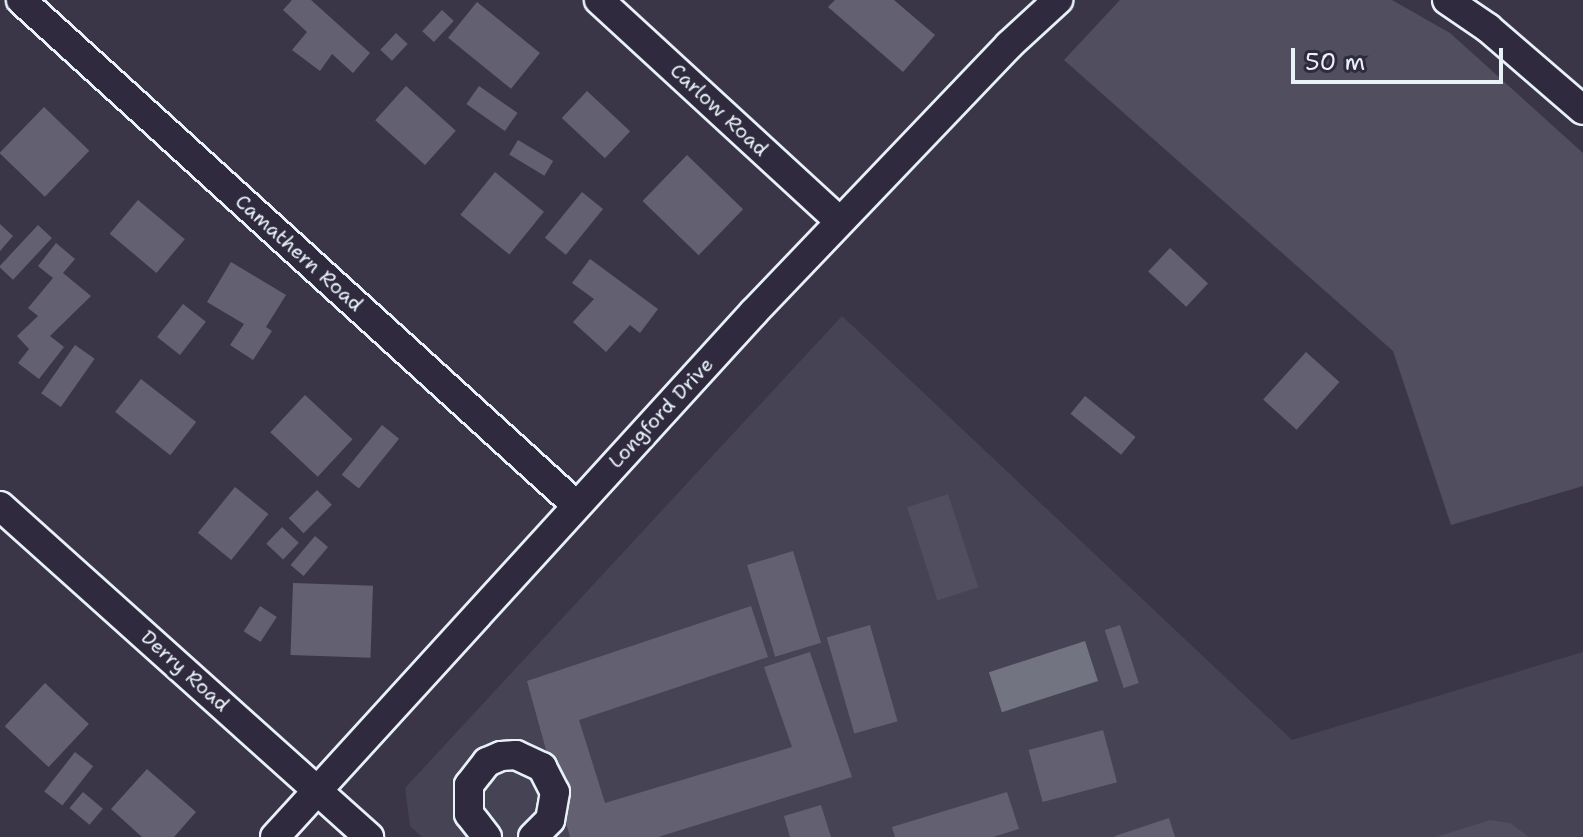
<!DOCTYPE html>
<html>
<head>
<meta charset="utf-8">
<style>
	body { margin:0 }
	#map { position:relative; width:1583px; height:837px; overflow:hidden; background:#3a3648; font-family:"Shantell Sans",sans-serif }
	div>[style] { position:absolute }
	.built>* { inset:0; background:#464354 }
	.green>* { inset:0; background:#504e5f; transform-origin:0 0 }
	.water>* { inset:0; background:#737482; transform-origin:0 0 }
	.building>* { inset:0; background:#636171; transform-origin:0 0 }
	.roads { filter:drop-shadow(2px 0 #e8f1f8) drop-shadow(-2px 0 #e8f1f8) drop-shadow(0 2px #e8f1f8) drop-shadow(0 -2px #e8f1f8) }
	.minor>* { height:28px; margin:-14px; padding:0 14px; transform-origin:14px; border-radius:14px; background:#2f2a3d }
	span { translate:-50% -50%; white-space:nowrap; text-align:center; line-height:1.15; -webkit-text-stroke:7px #2f2a3d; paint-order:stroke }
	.street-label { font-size:20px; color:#e8f1f8 }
	.scale { position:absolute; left:1291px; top:48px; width:212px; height:36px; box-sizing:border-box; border:4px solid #e8f1f8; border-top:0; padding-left:10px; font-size:24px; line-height:28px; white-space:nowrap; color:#e8f1f8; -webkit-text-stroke:6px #2f2a3d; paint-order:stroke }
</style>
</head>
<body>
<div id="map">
	<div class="built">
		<div style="clip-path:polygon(842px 316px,1292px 740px,1583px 652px,1583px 837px,422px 837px,410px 826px,405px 788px)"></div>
	</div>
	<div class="green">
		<div style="clip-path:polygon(1120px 0,1392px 0,1450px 33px,1583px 153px,1583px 486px,1451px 525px,1393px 351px,1064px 60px)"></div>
		<div style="left:948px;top:494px;width:98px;height:43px;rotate:72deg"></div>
		<div style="clip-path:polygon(1490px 820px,1510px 823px,1529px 837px,1436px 837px)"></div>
	</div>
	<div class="water">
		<div style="left:1085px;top:641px;width:42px;height:101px;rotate:72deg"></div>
	</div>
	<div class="building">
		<div style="clip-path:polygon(292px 0,311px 0,370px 53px,353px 73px,332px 54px,320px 71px,292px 50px,307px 32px,283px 10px)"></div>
		<div style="clip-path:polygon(835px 0,894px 0,935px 35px,903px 72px,828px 7px)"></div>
		<div style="left:477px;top:2px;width:81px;height:46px;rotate:39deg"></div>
		<div style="left:442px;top:10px;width:16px;height:29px;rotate:43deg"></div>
		<div style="left:396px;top:33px;width:16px;height:23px;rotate:43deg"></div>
		<div style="left:406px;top:86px;width:67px;height:46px;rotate:42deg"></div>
		<div style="left:479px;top:86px;width:47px;height:22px;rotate:35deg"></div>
		<div style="left:587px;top:91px;width:59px;height:37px;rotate:43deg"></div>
		<div style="left:44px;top:107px;width:63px;height:64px;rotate:44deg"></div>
		<div style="left:518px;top:140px;width:41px;height:17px;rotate:31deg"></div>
		<div style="left:687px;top:155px;width:78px;height:64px;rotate:44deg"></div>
		<div style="left:495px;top:172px;width:63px;height:55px;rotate:39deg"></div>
		<div style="left:582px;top:192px;width:27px;height:59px;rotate:39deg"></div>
		<div style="left:138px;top:200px;width:61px;height:44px;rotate:40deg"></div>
		<div style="clip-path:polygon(0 224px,13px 236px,0 251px)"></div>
		<div style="left:38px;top:225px;width:19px;height:57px;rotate:43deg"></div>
		<div style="clip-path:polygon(56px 243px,75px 259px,63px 273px,91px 296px,50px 336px,64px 347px,39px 379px,18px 363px,29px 349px,17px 336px,38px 316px,28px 308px,53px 278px,38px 266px)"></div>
		<div style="left:1170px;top:248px;width:52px;height:32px;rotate:43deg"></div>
		<div style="clip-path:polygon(590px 259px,658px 309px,640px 333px,630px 325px,606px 352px,573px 322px,594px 299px,572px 283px)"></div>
		<div style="clip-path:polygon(231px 262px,286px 295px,266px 327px,272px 331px,253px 360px,230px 345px,244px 324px,207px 302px)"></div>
		<div style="left:183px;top:304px;width:29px;height:42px;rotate:38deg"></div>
		<div style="left:75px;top:345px;width:24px;height:59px;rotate:35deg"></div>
		<div style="left:1306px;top:352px;width:45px;height:64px;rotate:42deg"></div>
		<div style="left:141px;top:379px;width:70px;height:42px;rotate:38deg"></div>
		<div style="left:305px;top:395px;width:65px;height:51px;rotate:43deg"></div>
		<div style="left:1085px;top:396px;width:65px;height:23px;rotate:39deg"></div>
		<div style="left:382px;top:425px;width:22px;height:64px;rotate:39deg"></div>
		<div style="left:235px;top:487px;width:43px;height:59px;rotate:39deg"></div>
		<div style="left:317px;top:490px;width:21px;height:40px;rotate:45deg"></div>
		<div style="left:282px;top:527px;width:23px;height:23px;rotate:43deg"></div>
		<div style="left:315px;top:536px;width:17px;height:38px;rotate:40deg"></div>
		<div style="left:793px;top:551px;width:96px;height:48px;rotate:73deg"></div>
		<div style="left:293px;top:583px;width:80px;height:72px;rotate:2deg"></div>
		<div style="left:260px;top:606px;width:20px;height:30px;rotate:33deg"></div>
		<div style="clip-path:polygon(751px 606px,768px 657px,579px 720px,605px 803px,792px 747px,764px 667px,810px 652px,852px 777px,658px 837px,570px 837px,527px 681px)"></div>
		<div style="left:870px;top:625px;width:100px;height:45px;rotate:74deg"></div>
		<div style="left:1120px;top:625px;width:61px;height:16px;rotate:72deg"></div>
		<div style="left:45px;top:683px;width:60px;height:59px;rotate:43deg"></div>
		<div style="left:1103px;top:730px;width:54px;height:77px;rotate:75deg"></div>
		<div style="left:75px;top:752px;width:23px;height:50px;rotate:38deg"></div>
		<div style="clip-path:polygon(147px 769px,196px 812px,174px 837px,142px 837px,111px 809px)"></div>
		<div style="left:83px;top:792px;width:26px;height:21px;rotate:40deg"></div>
		<div style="clip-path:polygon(1007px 792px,1019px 829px,993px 837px,895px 837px,892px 827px)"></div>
		<div style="clip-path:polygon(821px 805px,831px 837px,790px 837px,784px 816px)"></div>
		<div style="clip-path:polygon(1169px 818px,1175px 837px,1115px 837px,1115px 836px)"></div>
	</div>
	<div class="roads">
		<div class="minor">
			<div style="left:21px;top:0;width:750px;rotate:42.3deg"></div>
			<div style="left:599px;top:0;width:326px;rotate:42.6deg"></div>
			<div style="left:1447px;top:0;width:50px;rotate:34.3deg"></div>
			<div style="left:1488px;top:28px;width:125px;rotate:40.8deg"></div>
			<div style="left:0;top:506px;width:496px;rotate:41.9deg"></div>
			<div style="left:275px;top:837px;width:711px;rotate:-47.62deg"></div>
			<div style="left:754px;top:312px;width:369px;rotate:-46.3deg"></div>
			<div style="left:1009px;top:45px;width:67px;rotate:-42.6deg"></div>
			<div style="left:487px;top:837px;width:29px;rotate:-128deg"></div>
			<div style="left:469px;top:814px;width:29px;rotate:-90deg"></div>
			<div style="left:469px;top:785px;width:29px;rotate:-52deg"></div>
			<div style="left:487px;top:762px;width:15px;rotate:-23deg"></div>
			<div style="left:501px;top:756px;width:15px;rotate:-4deg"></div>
			<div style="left:516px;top:755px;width:29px;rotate:25deg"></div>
			<div style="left:542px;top:767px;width:28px;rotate:63deg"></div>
			<div style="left:555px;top:792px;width:28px;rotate:100deg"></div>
			<div style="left:550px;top:820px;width:24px;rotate:135deg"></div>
		</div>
	</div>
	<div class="street-label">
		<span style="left:719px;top:110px;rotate:43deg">Carlow Road</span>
		<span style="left:299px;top:253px;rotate:42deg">Camathern Road</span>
		<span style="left:661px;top:413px;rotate:-47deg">Longford Drive</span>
		<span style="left:185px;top:671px;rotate:42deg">Derry Road</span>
	</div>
	<div class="scale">50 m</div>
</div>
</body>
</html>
